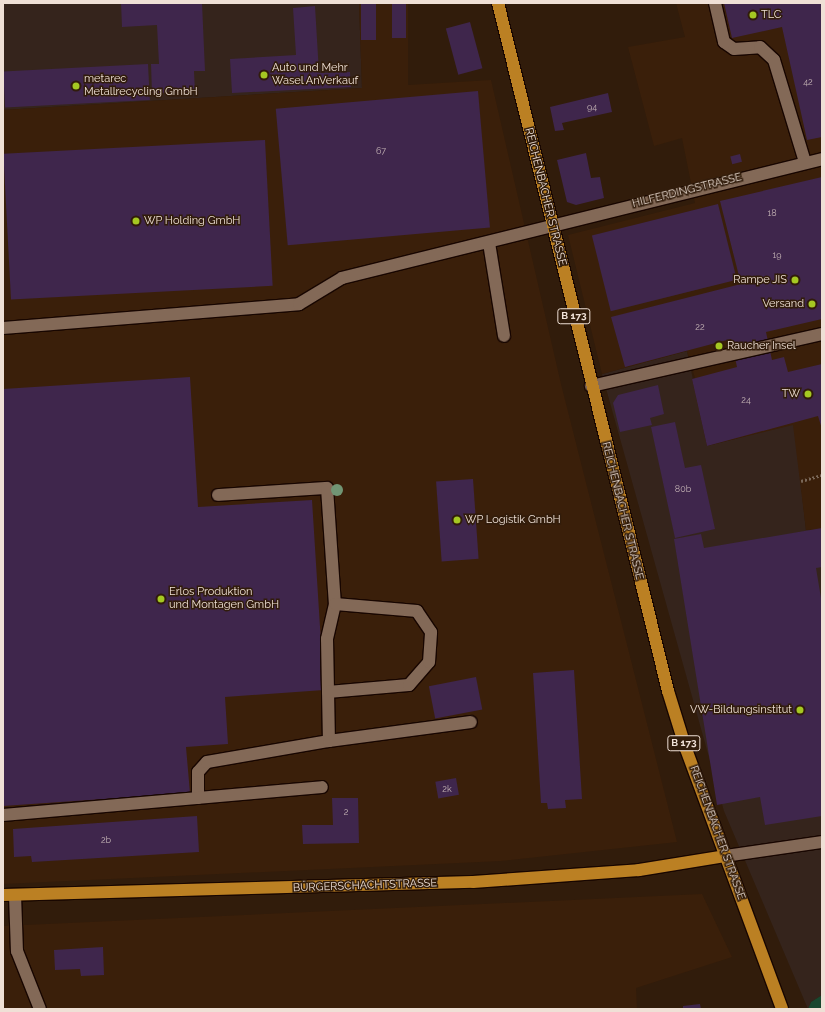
<!DOCTYPE html>
<html>
<head>
<meta charset="utf-8">
<style>
	body { margin:0 }
	#map { position:relative; width:825px; height:1012px; overflow:hidden; background:#311c0b; font-family:Raleway,sans-serif }
	div>[style] { position:absolute }
	.commercial>* { inset:0; background:#35241c }
	.built>* { inset:0; background:#3a1f0a }
	.green>* { inset:0; background:#18472f }
	.building>* { inset:0; background:#3f264c; transform-origin:0 0 }
	.path>* { height:2.5px; margin-top:-1.25px; transform-origin:0; background:repeating-linear-gradient(90deg,#7a6859 0 2px,transparent 0 4px) }
	.roads { filter:drop-shadow(1px 0 #180600) drop-shadow(-1px 0 #180600) drop-shadow(0 1px #180600) drop-shadow(0 -1px #180600) }
	.minor>* { height:12px; margin:-6px; padding:0 6px; transform-origin:6px; border-radius:6px; background:#836957 }
	.major>* { height:12px; margin:-6px; padding:0 6px; transform-origin:6px; border-radius:6px; background:#bb8023 }
	.trees>* { width:12px; height:12px; margin:-6px; border-radius:50%; background:#719574 }
	.dots>* { width:11px; height:11px; translate:-50% -50%; box-sizing:border-box; border:2px solid #311c0b; border-radius:50% }
	span { translate:-50% -50%; white-space:nowrap; text-align:center; line-height:1.15; -webkit-text-stroke:3px #311c0b; paint-order:stroke }
	.number-label { font-size:9px; color:#c3b2b4 }
	.number-label span { -webkit-text-stroke-width:0 }
	.shield-label span { padding:1px 3px; background:#311c0b; border:1px solid; border-radius:3px; -webkit-text-stroke-width:0 }
	.shield-label { font-size:10px; color:#efe0d6; font-weight:700 }
	.poi-label { font-size:11px; color:#efe0d6 }
	.left { translate:0 -50%; text-align:left }
	.right { translate:-100% -50%; text-align:right }
	.street-label { font-size:11px; color:#efe0d6 }
	.frame { position:absolute; inset:0; border:4px solid #efe0d6; pointer-events:none }
</style>
</head>
<body>
<div id="map">
	<div class="commercial">
		<div style="clip-path:polygon(3px 3px,359px 3px,362px 88px,3px 110px)"></div>
		<div style="clip-path:polygon(687px 351px,707px 446px,794px 424px,806px 530px,822px 529px,822px 995px,811px 1002px,808px 1009px,724px 811px,602px 374px)"></div>
	</div>
	<div class="built">
		<div style="clip-path:polygon(359px 3px,408px 3px,408px 85px,491px 80px,561px 384px,677px 842px,501px 861px,3px 884px,3px 110px,362px 88px)"></div>
		<div style="clip-path:polygon(676px 3px,822px 3px,822px 529px,806px 530px,793px 425px,707px 446px,692px 379px,695px 378px,687px 351px,602px 374px,568px 235px,695px 203px,682px 138px,654px 146px,628px 47px,685px 37px)"></div>
		<div style="clip-path:polygon(702px 894px,732px 957px,636px 988px,637px 1009px,3px 1009px,3px 926px)"></div>
	</div>
	<div class="green">
		<div style="clip-path:polygon(822px 995px,822px 1009px,808px 1009px,811px 1002px)"></div>
	</div>
	<div class="building">
		<div style="clip-path:polygon(121px 3px,202px 3px,205px 71px,194px 71px,195px 92px,152px 93px,151px 64px,159px 64px,157px 25px,122px 27px)"></div>
		<div style="left:361px;top:3px;width:15px;height:37px"></div>
		<div style="left:392px;top:3px;width:14px;height:35px"></div>
		<div style="clip-path:polygon(724px 3px,822px 3px,822px 137px,807px 140px,782px 27px,732px 38px)"></div>
		<div style="clip-path:polygon(315px 6px,319px 73px,350px 72px,351px 87px,232px 93px,230px 59px,296px 55px,293px 8px)"></div>
		<div style="left:470px;top:22px;width:48px;height:25px;rotate:75deg"></div>
		<div style="left:148px;top:64px;width:36px;height:145px;rotate:87deg"></div>
		<div style="left:478px;top:91px;width:137px;height:203px;rotate:85deg"></div>
		<div style="clip-path:polygon(608px 93px,612px 112px,562px 123px,564px 130px,555px 131px,550px 107px)"></div>
		<div style="left:265px;top:140px;width:146px;height:262px;rotate:87deg"></div>
		<div style="clip-path:polygon(586px 153px,591px 178px,600px 177px,604px 198px,576px 205px,567px 202px,557px 160px)"></div>
		<div style="left:740px;top:154px;width:8px;height:10px;rotate:76deg"></div>
		<div style="clip-path:polygon(822px 177px,822px 319px,766px 332px,772px 360px,784px 357px,788px 372px,822px 364px,822px 429px,818px 416px,707px 446px,692px 379px,737px 367px,731px 339px,625px 367px,611px 317px,741px 284px,720px 201px)"></div>
		<div style="left:718px;top:204px;width:78px;height:130px;rotate:76deg"></div>
		<div style="clip-path:polygon(723px 343px,723px 347px,715px 349px,715px 345px)"></div>
		<div style="clip-path:polygon(190px 377px,198px 507px,312px 500px,324px 690px,225px 697px,228px 744px,186px 747px,190px 793px,3px 806px,3px 389px)"></div>
		<div style="clip-path:polygon(658px 385px,664px 414px,650px 418px,652px 425px,620px 432px,613px 403px,618px 395px)"></div>
		<div style="clip-path:polygon(675px 422px,685px 468px,701px 465px,715px 529px,675px 538px,651px 427px)"></div>
		<div style="left:473px;top:479px;width:80px;height:37px;rotate:86deg"></div>
		<div style="clip-path:polygon(822px 528px,822px 567px,816px 568px,822px 604px,822px 816px,765px 825px,760px 797px,717px 805px,674px 539px,701px 534px,704px 548px)"></div>
		<div style="clip-path:polygon(574px 670px,582px 799px,565px 800px,566px 808px,548px 809px,547px 803px,541px 803px,533px 673px)"></div>
		<div style="left:476px;top:677px;width:33px;height:48px;rotate:79deg"></div>
		<div style="left:456px;top:778px;width:17px;height:21px;rotate:80deg"></div>
		<div style="clip-path:polygon(332px 798px,358px 798px,359px 843px,303px 844px,302px 825px,333px 825px)"></div>
		<div style="clip-path:polygon(197px 816px,199px 852px,32px 862px,31px 856px,14px 857px,13px 829px)"></div>
		<div style="clip-path:polygon(103px 947px,104px 975px,81px 976px,80px 969px,55px 970px,54px 950px)"></div>
		<div style="clip-path:polygon(700px 1004px,701px 1009px,683px 1009px,683px 1006px)"></div>
	</div>
	<div class="path">
		<div style="left:801px;top:481px;width:22px;rotate:-16deg"></div>
	</div>
	<div class="roads">
		<div class="minor">
			<div style="left:715px;top:3px;width:40px;rotate:77deg"></div>
			<div style="left:724px;top:42px;width:12px;rotate:35deg"></div>
			<div style="left:734px;top:49px;width:26px;rotate:-4deg"></div>
			<div style="left:760px;top:47px;width:19px;rotate:43deg"></div>
			<div style="left:774px;top:60px;width:107px;rotate:73.1deg"></div>
			<div style="left:489px;top:243px;width:94px;rotate:80.8deg"></div>
			<div style="left:3px;top:328px;width:297px;rotate:-4.6deg"></div>
			<div style="left:299px;top:304px;width:50px;rotate:-31.2deg"></div>
			<div style="left:342px;top:278px;width:495px;rotate:-13.9deg"></div>
			<div style="left:591px;top:386px;width:237px;rotate:-12.7deg"></div>
			<div style="left:218px;top:495px;width:109px;rotate:-3.7deg"></div>
			<div style="left:327px;top:488px;width:116px;rotate:86.1deg"></div>
			<div style="left:335px;top:604px;width:36px;rotate:103deg"></div>
			<div style="left:327px;top:639px;width:102px;rotate:88.9deg"></div>
			<div style="left:328px;top:692px;width:81px;rotate:-4.9deg"></div>
			<div style="left:409px;top:685px;width:30px;rotate:-49deg"></div>
			<div style="left:429px;top:662px;width:30px;rotate:-86deg"></div>
			<div style="left:431px;top:632px;width:25px;rotate:-124deg"></div>
			<div style="left:417px;top:611px;width:82px;rotate:-175.1deg"></div>
			<div style="left:198px;top:798px;width:26px;rotate:-90deg"></div>
			<div style="left:198px;top:772px;width:13px;rotate:-48deg"></div>
			<div style="left:207px;top:762px;width:124px;rotate:-9.8deg"></div>
			<div style="left:329px;top:741px;width:143px;rotate:-7.6deg"></div>
			<div style="left:3px;top:815px;width:320px;rotate:-5deg"></div>
			<div style="left:725px;top:856px;width:98px;rotate:-8.2deg"></div>
			<div style="left:15px;top:895px;width:56px;rotate:88deg"></div>
			<div style="left:17px;top:951px;width:62px;rotate:68.4deg"></div>
		</div>
		<div class="major">
			<div style="left:498px;top:3px;width:709px;rotate:76.12deg"></div>
			<div style="left:668px;top:691px;width:61px;rotate:72.8deg"></div>
			<div style="left:686px;top:749px;width:277px;rotate:69.7deg"></div>
			<div style="left:3px;top:895px;width:470px;rotate:-1.6deg"></div>
			<div style="left:473px;top:882px;width:166px;rotate:-4.1deg"></div>
			<div style="left:639px;top:870px;width:87px;rotate:-9.2deg"></div>
		</div>
	</div>
	<div class="trees">
		<div style="left:337px;top:490px"></div>
	</div>
	<div class="dots">
		<div style="left:753px;top:15px;background:#a5c822"></div>
		<div style="left:264px;top:75px;background:#a5c822"></div>
		<div style="left:76px;top:86px;background:#a5c822"></div>
		<div style="left:136px;top:221px;background:#a5c822"></div>
		<div style="left:795px;top:280px;background:#a5c822"></div>
		<div style="left:812px;top:304px;background:#a5c822"></div>
		<div style="left:719px;top:346px;background:#a5c822"></div>
		<div style="left:808px;top:394px;background:#a5c822"></div>
		<div style="left:457px;top:520px;background:#a5c822"></div>
		<div style="left:161px;top:599px;background:#a5c822"></div>
		<div style="left:800px;top:710px;background:#a5c822"></div>
	</div>
	<div class="number-label">
		<span style="left:808px;top:82px">42</span>
		<span style="left:592px;top:107px">94</span>
		<span style="left:381px;top:151px">67</span>
		<span style="left:772px;top:213px">18</span>
		<span style="left:777px;top:255px">19</span>
		<span style="left:700px;top:327px">22</span>
		<span style="left:746px;top:400px">24</span>
		<span style="left:683px;top:489px">80b</span>
		<span style="left:447px;top:789px">2k</span>
		<span style="left:346px;top:812px">2</span>
		<span style="left:106px;top:840px">2b</span>
	</div>
	<div class="shield-label">
		<span style="left:574px;top:316px">B 173</span>
		<span style="left:684px;top:743px">B 173</span>
	</div>
	<div class="poi-label">
		<span class="left" style="left:761px;top:15px">TLC</span>
		<span class="left" style="left:272px;top:75px">Auto und Mehr<br>Wasel AnVerkauf</span>
		<span class="left" style="left:84px;top:86px">metarec<br>Metallrecycling GmbH</span>
		<span class="left" style="left:144px;top:221px">WP Holding GmbH</span>
		<span class="right" style="left:787px;top:280px">Rampe JIS</span>
		<span class="right" style="left:804px;top:304px">Versand</span>
		<span class="left" style="left:727px;top:346px">Raucher Insel</span>
		<span class="right" style="left:800px;top:394px">TW</span>
		<span class="left" style="left:465px;top:520px">WP Logistik GmbH</span>
		<span class="left" style="left:169px;top:599px">Erlos Produktion<br>und Montagen GmbH</span>
		<span class="right" style="left:792px;top:710px">VW-Bildungsinstitut</span>
	</div>
	<div class="street-label">
		<span style="left:687px;top:191px;rotate:-14deg">HILFERDINGSTRASSE</span>
		<span style="left:545px;top:197px;rotate:76deg">REICHENBACHER STRASSE</span>
		<span style="left:622px;top:511px;rotate:76deg">REICHENBACHER STRASSE</span>
		<span style="left:717px;top:833px;rotate:70deg">REICHENBACHER STRASSE</span>
		<span style="left:365px;top:886px;rotate:-2deg">BÜRGERSCHACHTSTRASSE</span>
	</div>
	<div class="frame"></div>
</div>
</body>
</html>
